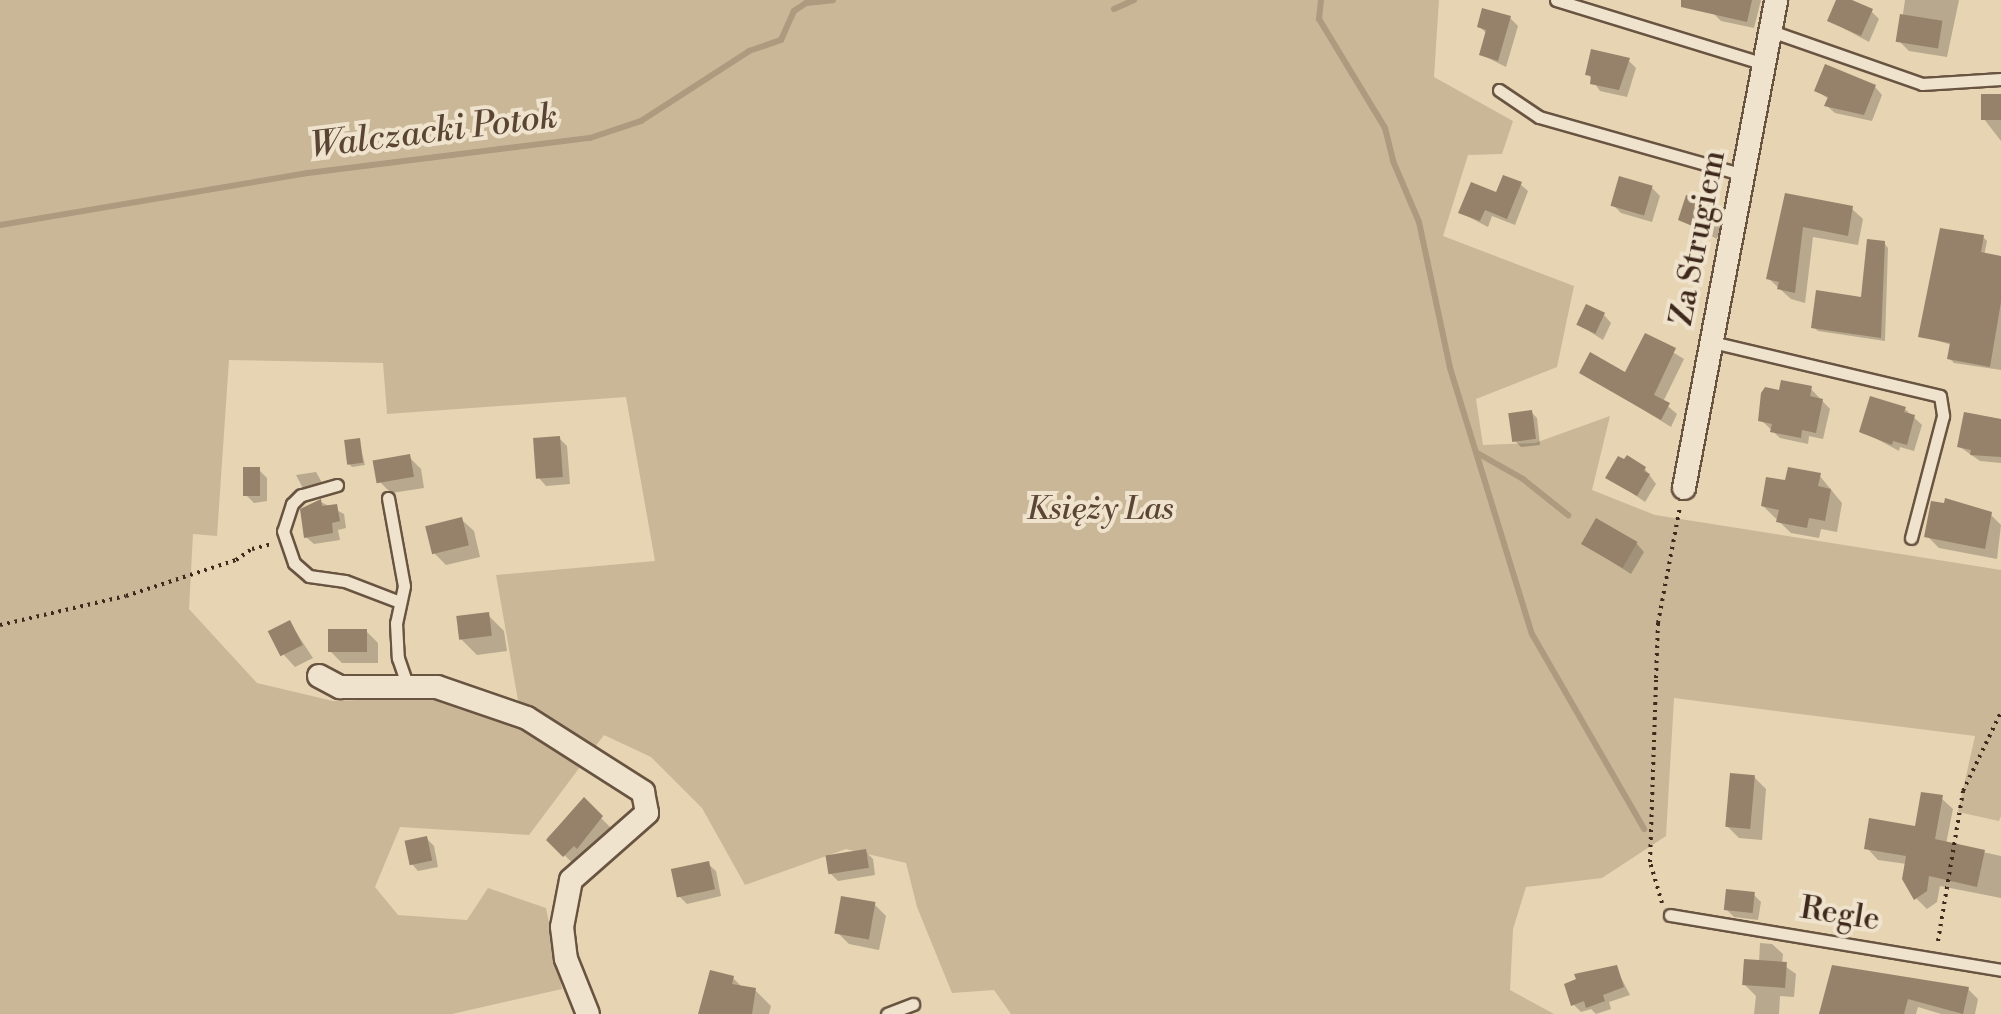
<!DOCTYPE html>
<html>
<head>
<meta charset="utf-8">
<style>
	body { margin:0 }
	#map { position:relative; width:2001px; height:1014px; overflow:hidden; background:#e6d4b2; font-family:"Libre Bodoni",serif }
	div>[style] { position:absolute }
	.green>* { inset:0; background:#cab798 }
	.shadow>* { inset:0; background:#0003; transform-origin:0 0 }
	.stream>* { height:6px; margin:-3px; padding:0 3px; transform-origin:3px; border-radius:3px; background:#ad9a7f }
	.building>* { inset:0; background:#96826a; transform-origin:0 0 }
	.path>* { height:4px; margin-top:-2px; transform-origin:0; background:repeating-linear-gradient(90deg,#3f291c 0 2.5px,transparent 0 7.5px) }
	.roads { filter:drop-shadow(2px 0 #695442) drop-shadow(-2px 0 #695442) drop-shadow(0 2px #695442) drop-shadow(0 -2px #695442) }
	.service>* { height:11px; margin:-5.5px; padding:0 5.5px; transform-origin:5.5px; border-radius:5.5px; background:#efe3cd }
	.minor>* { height:22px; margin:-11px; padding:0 11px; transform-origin:11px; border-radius:11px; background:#efe3cd }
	span { translate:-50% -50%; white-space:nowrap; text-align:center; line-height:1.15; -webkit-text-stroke:8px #efe3cd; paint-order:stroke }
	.street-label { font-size:32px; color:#3f291c }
	.park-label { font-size:32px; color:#5b4535; font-style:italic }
	.water-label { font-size:35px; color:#5a4535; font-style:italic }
</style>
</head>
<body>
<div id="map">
	<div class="green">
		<div style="clip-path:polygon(evenodd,0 0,1439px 0,1434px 77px,1513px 121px,1502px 154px,1468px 155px,1443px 236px,1574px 286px,1557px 367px,1476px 399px,1483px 445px,1535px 443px,1610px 416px,1592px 490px,1655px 515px,2001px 570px,2001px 816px,1999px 821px,1958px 812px,1975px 736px,1674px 698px,1666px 836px,1602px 878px,1526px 887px,1513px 929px,1510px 990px,1554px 1014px,1011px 1014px,994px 990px,952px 993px,917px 907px,906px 863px,846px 849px,745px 885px,702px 808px,651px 757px,604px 735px,529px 835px,400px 827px,375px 887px,398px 915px,467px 920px,488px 888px,546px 908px,562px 989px,452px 1014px,0 1014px,0 0,229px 360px,383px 363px,387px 414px,626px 397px,655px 561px,496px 575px,523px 729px,432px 697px,333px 701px,257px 683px,189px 609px,193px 534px,217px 536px,229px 360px)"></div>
	</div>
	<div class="shadow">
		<div style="clip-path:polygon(1716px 0,1761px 0,1754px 28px,1721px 21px,1713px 13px)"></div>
		<div style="clip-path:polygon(1838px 0,1871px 11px,1879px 19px,1869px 42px,1830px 21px)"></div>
		<div style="clip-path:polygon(1905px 0,1959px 0,1947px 57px,1909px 51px,1899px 41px)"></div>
		<div style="clip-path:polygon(1510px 18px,1518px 26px,1506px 67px,1482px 55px,1488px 35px,1480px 27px)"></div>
		<div style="clip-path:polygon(1629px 61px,1636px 68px,1627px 97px,1600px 91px,1588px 74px)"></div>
		<div style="clip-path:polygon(1875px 87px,1882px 95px,1872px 121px,1835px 113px,1827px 106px,1830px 100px,1817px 91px)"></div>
		<div style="clip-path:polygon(2001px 95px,2001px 141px,1984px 119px)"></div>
		<div style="clip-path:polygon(1520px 184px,1528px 191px,1515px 225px,1492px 216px,1488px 227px,1461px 213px)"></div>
		<div style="clip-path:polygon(1652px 188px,1660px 196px,1652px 222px,1621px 213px,1613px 205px)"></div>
		<div style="clip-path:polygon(1787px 196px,1852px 209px,1863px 219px,1858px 245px,1813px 237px,1805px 303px,1791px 299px,1769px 279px)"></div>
		<div style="clip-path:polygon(1717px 206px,1724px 214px,1717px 239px,1681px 219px)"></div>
		<div style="clip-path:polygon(1983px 237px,1987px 241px,1984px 256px,2001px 258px,2001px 370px,1954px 363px,1950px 359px,1952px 345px,1921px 336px)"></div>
		<div style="clip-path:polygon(1884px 243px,1888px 248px,1885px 341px,1818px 331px,1813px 327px,1864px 300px)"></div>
		<div style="clip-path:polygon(1604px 315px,1611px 323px,1603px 340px,1578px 324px)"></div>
		<div style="clip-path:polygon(1646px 336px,1684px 359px,1663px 402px,1677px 414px,1671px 427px,1582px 372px,1626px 376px)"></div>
		<div style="clip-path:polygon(1811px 389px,1830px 409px,1823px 439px,1809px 436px,1808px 444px,1780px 438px,1761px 420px)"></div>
		<div style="clip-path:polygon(1905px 409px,1922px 425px,1914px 451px,1900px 447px,1899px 451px,1862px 431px)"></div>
		<div style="clip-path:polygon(1531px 412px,1537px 418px,1540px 445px,1521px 447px,1515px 441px)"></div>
		<div style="clip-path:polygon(2001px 423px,2001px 463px,1980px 461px,1960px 447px)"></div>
		<div style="clip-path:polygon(559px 438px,567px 446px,570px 484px,546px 486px,539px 478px)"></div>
		<div style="clip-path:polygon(359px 440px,365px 465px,352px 467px,349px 464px)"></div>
		<div style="clip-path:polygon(409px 457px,421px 469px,424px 488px,391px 493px,379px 481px)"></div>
		<div style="clip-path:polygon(1645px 469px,1656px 484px,1645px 502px,1609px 477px)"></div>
		<div style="clip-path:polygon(259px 470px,267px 478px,267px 501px,254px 503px,246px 495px)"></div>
		<div style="clip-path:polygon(316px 472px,325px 488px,306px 494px,296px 475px)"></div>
		<div style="clip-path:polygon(1819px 475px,1842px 503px,1837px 532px,1821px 529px,1819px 538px,1791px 533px,1763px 506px,1787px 483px)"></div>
		<div style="clip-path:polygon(321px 502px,344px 514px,346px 528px,338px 530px,340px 540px,314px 544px,306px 537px)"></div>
		<div style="clip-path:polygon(1946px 506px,1991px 515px,2001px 525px,1997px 559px,1939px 548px,1927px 536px)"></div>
		<div style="clip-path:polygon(462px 520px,474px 531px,480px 557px,446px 565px,434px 553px)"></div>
		<div style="clip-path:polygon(1584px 544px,1637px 544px,1644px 552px,1631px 574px)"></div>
		<div style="clip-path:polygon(488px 615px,504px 631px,507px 651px,477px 655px,461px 639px)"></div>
		<div style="clip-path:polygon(290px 623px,313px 658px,295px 667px,284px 655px)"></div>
		<div style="clip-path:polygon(366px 631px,378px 643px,378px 663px,342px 663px,330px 651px)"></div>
		<div style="clip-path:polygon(1754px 777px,1766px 789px,1762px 840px,1739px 838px,1727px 826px)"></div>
		<div style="clip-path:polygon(1941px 798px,1953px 809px,1946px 844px,2001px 856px,2001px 898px,1940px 886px,1937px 902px,1927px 909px,1916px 898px,1907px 864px,1878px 860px,1867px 848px,1917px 829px)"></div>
		<div style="left:584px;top:801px;width:41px;height:52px;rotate:45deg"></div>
		<div style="clip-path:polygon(426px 838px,434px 846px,438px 867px,418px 871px,411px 863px)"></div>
		<div style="clip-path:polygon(865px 851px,873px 859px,875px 875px,838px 881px,830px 873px)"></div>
		<div style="clip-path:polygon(708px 864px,716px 871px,721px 896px,687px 904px,679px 896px)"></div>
		<div style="clip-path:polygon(1754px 895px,1761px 902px,1758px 920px,1734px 917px,1726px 909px)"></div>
		<div style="clip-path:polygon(874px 904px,886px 916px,879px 950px,849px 944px,837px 932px)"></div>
		<div style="clip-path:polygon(1760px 943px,1772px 944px,1783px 954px,1782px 964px,1796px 974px,1794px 997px,1780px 996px,1779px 1014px,1754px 1014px,1756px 996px,1744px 984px,1759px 962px)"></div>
		<div style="clip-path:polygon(1616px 968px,1630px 995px,1609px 1002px,1611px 1009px,1596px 1014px,1591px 1009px,1581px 1012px,1573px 1004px)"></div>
		<div style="clip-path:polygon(1834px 968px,1968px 989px,1978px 999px,1975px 1014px,1941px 1014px,1918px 1007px,1916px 1014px,1819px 1014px)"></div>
		<div style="clip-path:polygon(733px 978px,743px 988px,755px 990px,771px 1006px,769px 1014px,701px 1014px)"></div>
	</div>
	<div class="stream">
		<div style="left:1321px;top:0;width:19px;rotate:96deg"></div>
		<div style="left:1319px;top:19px;width:127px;rotate:58.8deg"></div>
		<div style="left:1385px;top:128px;width:34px;rotate:76deg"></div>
		<div style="left:1393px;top:161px;width:66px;rotate:66.9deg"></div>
		<div style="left:1419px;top:222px;width:149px;rotate:78deg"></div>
		<div style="left:1450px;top:368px;width:278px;rotate:72.9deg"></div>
		<div style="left:1532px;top:634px;width:225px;rotate:60.1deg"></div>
		<div style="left:1114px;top:9px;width:22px;rotate:-24deg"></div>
		<div style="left:0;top:225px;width:312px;rotate:-9.6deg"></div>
		<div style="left:308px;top:173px;width:284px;rotate:-7.1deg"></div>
		<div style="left:590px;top:138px;width:54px;rotate:-18.4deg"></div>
		<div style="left:641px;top:121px;width:129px;rotate:-32.9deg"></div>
		<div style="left:749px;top:51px;width:34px;rotate:-19deg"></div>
		<div style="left:781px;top:40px;width:32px;rotate:-66deg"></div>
		<div style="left:794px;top:11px;width:14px;rotate:-34deg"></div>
		<div style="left:806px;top:3px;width:27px;rotate:-6deg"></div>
		<div style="left:1479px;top:454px;width:51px;rotate:29.6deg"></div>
		<div style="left:1523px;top:479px;width:58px;rotate:38.7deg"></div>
	</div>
	<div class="building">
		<div style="clip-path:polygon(1681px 0,1752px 0,1747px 22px,1681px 7px)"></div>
		<div style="clip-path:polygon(1836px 0,1852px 0,1873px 9px,1861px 36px,1827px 21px)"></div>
		<div style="clip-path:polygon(1482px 8px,1511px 16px,1498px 61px,1479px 55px,1486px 30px,1477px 27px)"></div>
		<div style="left:1900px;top:14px;width:43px;height:28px;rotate:9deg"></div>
		<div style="clip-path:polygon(1591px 49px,1630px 58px,1619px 90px,1590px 84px,1591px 76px,1585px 75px)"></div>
		<div style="clip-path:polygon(1825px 64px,1876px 85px,1864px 115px,1824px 106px,1828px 97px,1814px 91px)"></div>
		<div style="left:1981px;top:94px;width:20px;height:26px"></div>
		<div style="clip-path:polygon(1503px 175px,1522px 182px,1507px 219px,1485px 210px,1480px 221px,1458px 213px,1471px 182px,1496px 192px)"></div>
		<div style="left:1619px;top:176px;width:35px;height:31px;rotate:16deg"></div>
		<div style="clip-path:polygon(1785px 193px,1853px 206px,1848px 236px,1803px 227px,1795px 293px,1777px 289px,1779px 282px,1766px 279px)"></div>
		<div style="clip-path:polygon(1686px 195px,1718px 204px,1709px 233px,1678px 220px)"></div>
		<div style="clip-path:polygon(1940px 228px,1984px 235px,1981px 252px,2001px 256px,2001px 302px,1990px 367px,1947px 359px,1950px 343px,1918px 337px)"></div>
		<div style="clip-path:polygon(1867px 239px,1885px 241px,1881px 338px,1811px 328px,1816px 290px,1861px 297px)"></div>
		<div style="left:1586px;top:304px;width:21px;height:23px;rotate:25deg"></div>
		<div style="clip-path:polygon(1645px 333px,1676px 348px,1654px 395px,1670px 403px,1661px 420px,1579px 373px,1590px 352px,1625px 372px)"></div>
		<div style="clip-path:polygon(1781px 380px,1812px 386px,1810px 396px,1823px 399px,1816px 433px,1802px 430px,1801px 438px,1770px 432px,1772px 424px,1758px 421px,1761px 393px,1765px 387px,1779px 390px)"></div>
		<div style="clip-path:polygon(1870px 396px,1906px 407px,1904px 412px,1915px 415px,1907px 445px,1893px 441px,1892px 445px,1859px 432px)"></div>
		<div style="left:1532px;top:410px;width:29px;height:24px;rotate:82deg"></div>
		<div style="clip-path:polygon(1964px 412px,2001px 419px,2001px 457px,1970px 455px,1971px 450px,1957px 447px)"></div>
		<div style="left:560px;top:436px;width:41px;height:27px;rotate:86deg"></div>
		<div style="left:360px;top:438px;width:25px;height:16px;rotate:83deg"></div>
		<div style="left:410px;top:454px;width:23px;height:38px;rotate:80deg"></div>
		<div style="clip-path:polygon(1627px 455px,1646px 467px,1644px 471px,1650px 474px,1637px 496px,1605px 478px,1618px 456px,1624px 459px)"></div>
		<div style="left:243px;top:467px;width:17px;height:29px"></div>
		<div style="clip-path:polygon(1788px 467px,1821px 473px,1818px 486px,1831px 489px,1825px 521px,1809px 518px,1807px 528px,1776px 522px,1779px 510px,1761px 506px,1766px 477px,1785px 480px)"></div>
		<div style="clip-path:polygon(1945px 498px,1992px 512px,1985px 549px,1924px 537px,1931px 501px,1944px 503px)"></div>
		<div style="clip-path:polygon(321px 499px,322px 506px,337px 504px,340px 521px,332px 523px,333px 533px,304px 538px,300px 509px)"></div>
		<div style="left:462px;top:517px;width:29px;height:38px;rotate:76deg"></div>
		<div style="left:1596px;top:518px;width:48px;height:30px;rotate:30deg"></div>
		<div style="left:489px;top:612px;width:24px;height:33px;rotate:83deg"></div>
		<div style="left:290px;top:620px;width:28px;height:25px;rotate:63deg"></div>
		<div style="left:328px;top:629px;width:39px;height:23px"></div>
		<div style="left:1730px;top:773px;width:25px;height:54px;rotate:5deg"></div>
		<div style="clip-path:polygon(1921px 792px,1943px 795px,1935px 839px,1985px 850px,1977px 887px,1929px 876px,1927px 891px,1914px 900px,1902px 879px,1906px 856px,1864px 849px,1869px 818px,1915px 826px)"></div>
		<div style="clip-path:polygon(584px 797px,603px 816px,577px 849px,574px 846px,563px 857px,546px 840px)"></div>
		<div style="left:427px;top:836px;width:25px;height:23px;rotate:78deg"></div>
		<div style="left:866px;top:849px;width:19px;height:41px;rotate:81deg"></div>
		<div style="left:709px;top:861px;width:29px;height:39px;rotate:78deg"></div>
		<div style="left:1726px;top:889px;width:29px;height:21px;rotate:6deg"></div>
		<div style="left:841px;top:896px;width:35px;height:38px;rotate:10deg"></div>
		<div style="left:1744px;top:959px;width:43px;height:26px;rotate:4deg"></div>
		<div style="clip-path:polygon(1617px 965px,1624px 987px,1603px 995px,1605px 1001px,1586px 1008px,1584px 1001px,1571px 1006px,1564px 984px,1576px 979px,1574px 974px)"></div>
		<div style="clip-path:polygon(1832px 965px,1969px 987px,1963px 1014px,1908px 999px,1904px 1014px,1819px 1014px)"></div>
		<div style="clip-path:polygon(710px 970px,734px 976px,732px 984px,756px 988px,752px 1014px,698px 1014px)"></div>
	</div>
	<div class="path">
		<div style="left:0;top:625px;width:129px;rotate:-13deg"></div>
		<div style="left:126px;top:596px;width:116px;rotate:-18.1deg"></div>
		<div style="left:236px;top:560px;width:19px;rotate:-35deg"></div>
		<div style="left:252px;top:549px;width:21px;rotate:-14deg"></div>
		<div style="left:1662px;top:903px;width:43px;rotate:-106.3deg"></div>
		<div style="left:1650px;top:862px;width:184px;rotate:-88.1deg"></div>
		<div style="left:1656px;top:678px;width:55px;rotate:-87.9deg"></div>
		<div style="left:1658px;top:623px;width:118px;rotate:-79.3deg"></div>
		<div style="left:1938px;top:941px;width:152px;rotate:-80.5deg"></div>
		<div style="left:1963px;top:791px;width:88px;rotate:-64.3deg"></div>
	</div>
	<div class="roads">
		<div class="service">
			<div style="left:1556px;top:0;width:218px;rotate:17.1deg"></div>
			<div style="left:1771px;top:31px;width:160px;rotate:19.3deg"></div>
			<div style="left:1922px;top:84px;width:79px;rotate:-3.6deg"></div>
			<div style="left:1499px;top:90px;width:48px;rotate:34deg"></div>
			<div style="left:1539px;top:117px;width:213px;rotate:15.8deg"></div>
			<div style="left:1712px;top:342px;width:234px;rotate:13.3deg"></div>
			<div style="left:1940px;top:396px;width:20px;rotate:81deg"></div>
			<div style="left:1943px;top:416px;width:126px;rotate:104.7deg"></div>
			<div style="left:337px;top:485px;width:37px;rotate:164deg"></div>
			<div style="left:301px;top:495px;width:13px;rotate:135deg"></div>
			<div style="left:292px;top:504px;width:28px;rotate:108deg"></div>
			<div style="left:283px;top:531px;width:34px;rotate:71deg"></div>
			<div style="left:294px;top:563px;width:20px;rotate:41deg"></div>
			<div style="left:309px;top:576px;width:36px;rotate:8deg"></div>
			<div style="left:345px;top:581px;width:59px;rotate:20.9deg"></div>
			<div style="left:388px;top:498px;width:89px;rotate:79.7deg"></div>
			<div style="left:404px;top:586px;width:38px;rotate:102deg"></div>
			<div style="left:396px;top:623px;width:35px;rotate:87deg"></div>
			<div style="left:398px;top:658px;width:31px;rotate:71deg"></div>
			<div style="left:1670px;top:915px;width:336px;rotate:9.4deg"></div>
			<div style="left:887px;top:1014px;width:28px;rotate:-21deg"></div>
		</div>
		<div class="minor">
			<div style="left:1684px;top:488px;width:497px;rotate:-79.3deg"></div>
			<div style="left:319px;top:676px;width:24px;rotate:28deg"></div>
			<div style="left:340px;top:687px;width:97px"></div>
			<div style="left:437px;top:687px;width:95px;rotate:19deg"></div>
			<div style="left:527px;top:718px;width:138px;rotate:32.5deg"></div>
			<div style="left:643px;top:792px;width:21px;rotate:79deg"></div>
			<div style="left:647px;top:813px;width:101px;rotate:138.6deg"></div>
			<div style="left:571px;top:880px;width:48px;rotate:100.8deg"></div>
			<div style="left:562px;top:927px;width:32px;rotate:83deg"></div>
			<div style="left:566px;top:959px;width:59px;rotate:68.2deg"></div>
		</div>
	</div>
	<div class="street-label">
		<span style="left:1698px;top:238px;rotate:-79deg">Za Strugiem</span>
		<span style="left:1840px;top:914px;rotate:9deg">Regle</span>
	</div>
	<div class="park-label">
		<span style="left:1100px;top:509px">Księży Las</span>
	</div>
	<div class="water-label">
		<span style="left:434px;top:132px;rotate:-7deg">Walczacki Potok</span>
	</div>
</div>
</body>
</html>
